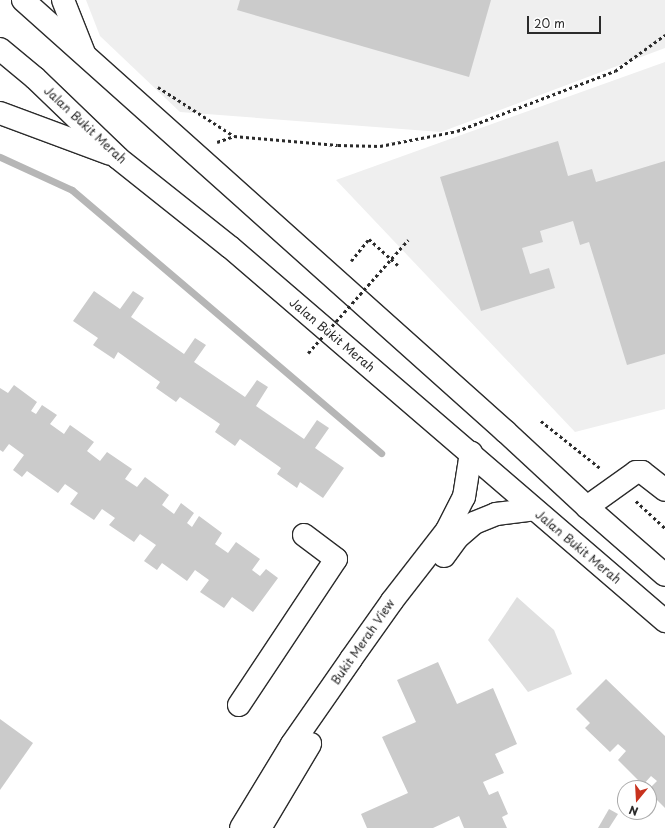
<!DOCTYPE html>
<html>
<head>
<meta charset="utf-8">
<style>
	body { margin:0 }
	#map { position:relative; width:665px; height:828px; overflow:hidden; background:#fff; font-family:"Playpen Sans",sans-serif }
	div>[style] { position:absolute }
	.built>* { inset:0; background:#efefef }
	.green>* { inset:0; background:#e0e0e0 }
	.stream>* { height:7px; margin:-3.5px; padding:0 3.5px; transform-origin:3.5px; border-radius:3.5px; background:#b6b6b6 }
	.building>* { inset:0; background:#cbcbcb }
	.path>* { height:2.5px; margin-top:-1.25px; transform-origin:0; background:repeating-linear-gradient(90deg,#2b2b2b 0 3px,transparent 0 6px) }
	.roads { filter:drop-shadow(1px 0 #2b2b2b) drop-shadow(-1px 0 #2b2b2b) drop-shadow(0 1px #2b2b2b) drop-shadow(0 -1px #2b2b2b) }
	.minor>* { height:22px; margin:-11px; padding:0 11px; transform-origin:11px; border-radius:11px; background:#fff }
	.major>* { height:22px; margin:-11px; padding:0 11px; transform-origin:11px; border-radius:11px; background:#fff }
	.path-bridge>* { height:2.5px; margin-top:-1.25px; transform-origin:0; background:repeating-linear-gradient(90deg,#2b2b2b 0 3px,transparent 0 6px) }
	span { translate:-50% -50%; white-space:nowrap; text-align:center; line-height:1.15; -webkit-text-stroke:3px #fff; paint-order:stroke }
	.street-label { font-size:12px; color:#2b2b2b }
	.north { position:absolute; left:617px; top:780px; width:40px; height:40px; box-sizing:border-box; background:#fff; border:1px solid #aaa; border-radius:50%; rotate:198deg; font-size:11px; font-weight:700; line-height:16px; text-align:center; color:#2b2b2b }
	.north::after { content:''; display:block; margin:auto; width:14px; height:18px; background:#c8321e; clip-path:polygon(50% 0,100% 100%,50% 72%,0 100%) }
	.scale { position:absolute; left:527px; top:16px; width:74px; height:18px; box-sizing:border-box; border:2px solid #2b2b2b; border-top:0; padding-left:5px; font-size:12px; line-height:14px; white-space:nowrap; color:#2b2b2b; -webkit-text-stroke:3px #fff; paint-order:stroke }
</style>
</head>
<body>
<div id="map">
	<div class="built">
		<div style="clip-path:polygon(86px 0,665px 0,665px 48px,441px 132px,180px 112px,100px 36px)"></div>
		<div style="clip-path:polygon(665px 62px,665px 409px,575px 432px,336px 180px)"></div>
	</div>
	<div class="green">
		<div style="clip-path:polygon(517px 597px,554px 630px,572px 674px,528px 692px,488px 640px)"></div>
	</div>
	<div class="stream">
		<div style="left:0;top:157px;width:79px;rotate:24.6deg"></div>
		<div style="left:72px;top:190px;width:406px;rotate:40.4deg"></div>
	</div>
	<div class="building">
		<div style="clip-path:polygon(240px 0,491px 0,469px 77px,237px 10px)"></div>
		<div style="clip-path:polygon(558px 141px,568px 176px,592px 169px,596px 182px,665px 161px,665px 354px,627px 365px,589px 242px,580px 245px,573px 221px,540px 231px,543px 242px,522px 248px,530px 274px,549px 268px,555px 288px,481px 311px,440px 177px)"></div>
		<div style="clip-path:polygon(94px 291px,120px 309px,133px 291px,144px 298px,131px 317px,184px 354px,195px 338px,206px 345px,194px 362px,245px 397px,257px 380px,268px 387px,256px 406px,304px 439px,317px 420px,329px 428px,315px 448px,344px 468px,323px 498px,300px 482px,297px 488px,277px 474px,281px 468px,240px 439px,235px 446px,215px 432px,220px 424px,180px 397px,176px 402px,156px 388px,160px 382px,118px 352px,114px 359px,93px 345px,98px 338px,73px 321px)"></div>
		<div style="clip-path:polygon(14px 385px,37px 402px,31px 411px,36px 414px,42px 405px,57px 415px,50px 424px,64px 434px,70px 425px,94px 442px,87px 451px,100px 461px,107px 452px,132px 469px,125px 479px,137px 487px,145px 477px,169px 495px,162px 505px,174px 514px,181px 503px,194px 513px,187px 523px,192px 527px,199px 516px,222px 533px,215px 544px,228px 553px,236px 542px,260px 559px,252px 570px,260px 576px,266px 569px,278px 578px,253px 612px,232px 597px,224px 608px,200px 592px,209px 580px,195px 570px,187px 581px,162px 563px,157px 570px,144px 561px,156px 545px,140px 534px,134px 542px,109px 525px,115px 518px,102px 509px,94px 520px,70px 504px,78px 493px,65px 484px,58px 493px,27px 471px,22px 477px,13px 470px,24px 455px,9px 444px,3px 452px,0 450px,0 388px,8px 393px)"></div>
		<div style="clip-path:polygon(438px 662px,457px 704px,493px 688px,517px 744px,495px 754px,504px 773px,483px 782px,489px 795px,498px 791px,508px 814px,502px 817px,507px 828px,464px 828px,459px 816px,433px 828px,367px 828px,361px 814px,408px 793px,382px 737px,416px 722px,397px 680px)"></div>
		<div style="clip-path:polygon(606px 679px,665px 736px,665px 808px,649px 792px,649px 789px,657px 781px,651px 776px,643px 785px,618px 760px,626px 751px,618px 744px,610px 752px,585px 728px,590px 723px,576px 709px)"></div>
		<div style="clip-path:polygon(0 719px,33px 743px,0 790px)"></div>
		<div style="clip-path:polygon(609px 809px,618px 814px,609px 828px,598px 828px)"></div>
	</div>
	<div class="path">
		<div style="left:158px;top:87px;width:90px;rotate:32.8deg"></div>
		<div style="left:217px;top:142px;width:18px;rotate:-19deg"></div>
		<div style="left:234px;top:136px;width:104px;rotate:4.9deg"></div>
		<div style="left:338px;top:145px;width:42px;rotate:1.4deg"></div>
		<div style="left:380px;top:146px;width:78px;rotate:-11deg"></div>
		<div style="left:457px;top:131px;width:169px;rotate:-20.8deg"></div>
		<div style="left:615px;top:71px;width:62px;rotate:-35.8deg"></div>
		<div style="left:351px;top:261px;width:28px;rotate:-51deg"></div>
		<div style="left:369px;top:239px;width:39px;rotate:42deg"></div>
		<div style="left:541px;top:421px;width:75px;rotate:38.5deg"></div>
		<div style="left:636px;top:501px;width:40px;rotate:43deg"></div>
	</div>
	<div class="roads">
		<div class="minor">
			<div style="left:587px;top:507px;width:60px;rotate:-35.5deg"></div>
			<div style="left:636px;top:472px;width:6px"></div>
			<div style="left:642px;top:472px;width:29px;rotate:38deg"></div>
			<div style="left:444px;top:556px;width:22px;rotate:-54deg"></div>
			<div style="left:457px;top:538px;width:23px;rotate:-41deg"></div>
			<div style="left:474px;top:523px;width:24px;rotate:-22deg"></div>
			<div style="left:496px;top:514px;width:38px;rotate:-7deg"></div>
			<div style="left:239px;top:705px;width:175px;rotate:-56.4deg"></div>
			<div style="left:336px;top:559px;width:40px;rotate:-143deg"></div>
			<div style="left:241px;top:828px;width:98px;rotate:-58.7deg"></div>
			<div style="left:292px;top:744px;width:103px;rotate:-55.2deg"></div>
			<div style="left:351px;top:659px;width:71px;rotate:-54.7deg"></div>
			<div style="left:392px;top:601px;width:90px;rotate:-52.2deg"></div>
			<div style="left:447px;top:530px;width:37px;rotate:-63deg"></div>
			<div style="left:464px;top:497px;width:45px;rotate:-81deg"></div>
			<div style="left:260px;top:828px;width:98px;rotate:-59.2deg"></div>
		</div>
		<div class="major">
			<div style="left:23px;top:0;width:648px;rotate:41.81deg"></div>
			<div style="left:506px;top:432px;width:110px;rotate:42.8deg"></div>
			<div style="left:587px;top:507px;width:103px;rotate:41.1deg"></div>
			<div style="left:63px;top:0;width:57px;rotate:68.4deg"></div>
			<div style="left:0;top:49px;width:45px;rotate:39.6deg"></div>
			<div style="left:35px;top:78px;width:115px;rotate:43.9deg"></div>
			<div style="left:118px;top:158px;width:143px;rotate:38.5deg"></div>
			<div style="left:230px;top:247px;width:574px;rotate:40.69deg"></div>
			<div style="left:0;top:113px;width:117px;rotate:20.4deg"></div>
		</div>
	</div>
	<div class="path-bridge">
		<div style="left:308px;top:353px;width:151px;rotate:-48.5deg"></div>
	</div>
	<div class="street-label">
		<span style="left:85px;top:125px;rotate:43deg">Jalan Bukit Merah</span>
		<span style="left:332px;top:335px;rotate:40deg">Jalan Bukit Merah</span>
		<span style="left:578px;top:547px;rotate:40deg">Jalan Bukit Merah</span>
		<span style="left:363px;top:642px;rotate:-55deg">Bukit Merah View</span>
	</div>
	<div class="north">N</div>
	<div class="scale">20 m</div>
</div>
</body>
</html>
